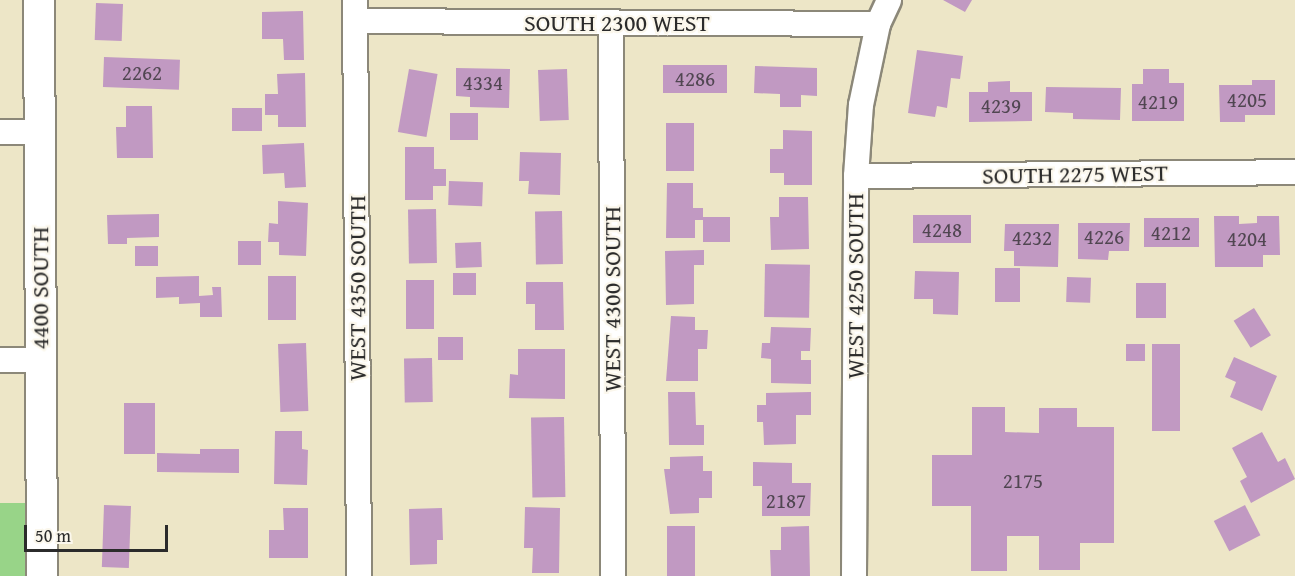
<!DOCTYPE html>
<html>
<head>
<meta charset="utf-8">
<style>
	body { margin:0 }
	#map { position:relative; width:1295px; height:576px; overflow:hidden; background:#ede6c7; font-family:"Gentium Book Plus",serif }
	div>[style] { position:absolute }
	.green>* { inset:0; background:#98d488; transform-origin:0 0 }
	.building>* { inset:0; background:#c199c2; transform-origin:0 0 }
	.roads { filter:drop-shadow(2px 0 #8c8879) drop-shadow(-2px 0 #8c8879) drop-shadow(0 2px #8c8879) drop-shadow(0 -2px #8c8879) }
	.minor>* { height:24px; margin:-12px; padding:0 12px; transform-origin:12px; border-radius:12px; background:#fff }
	.tertiary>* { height:30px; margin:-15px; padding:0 15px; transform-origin:15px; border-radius:15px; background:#fff }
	span { translate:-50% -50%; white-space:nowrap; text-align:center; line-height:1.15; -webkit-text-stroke:4.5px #fbf7ec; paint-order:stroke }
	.number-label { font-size:21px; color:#504651 }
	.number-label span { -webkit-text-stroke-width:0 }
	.street-label { font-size:24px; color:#2b2b2b }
	.scale { position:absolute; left:24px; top:525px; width:144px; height:27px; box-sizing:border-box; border:3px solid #2b2b2b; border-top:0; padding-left:8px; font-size:18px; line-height:21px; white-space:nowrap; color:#2b2b2b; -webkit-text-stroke:4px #fbf7ec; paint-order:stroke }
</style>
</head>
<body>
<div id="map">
	<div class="green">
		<div style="left:0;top:503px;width:26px;height:73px"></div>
	</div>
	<div class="building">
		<div style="clip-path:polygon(943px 0,972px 0,965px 12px)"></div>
		<div style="left:96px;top:3px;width:27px;height:37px;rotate:2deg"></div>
		<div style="clip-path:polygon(303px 11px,304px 60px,284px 60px,283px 39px,262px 39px,262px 12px)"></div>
		<div style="clip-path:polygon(917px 50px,963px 56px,960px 79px,951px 78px,947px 108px,937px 106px,935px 117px,908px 113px)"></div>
		<div style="left:104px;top:57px;width:76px;height:30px;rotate:2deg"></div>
		<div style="left:663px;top:65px;width:64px;height:28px"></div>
		<div style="clip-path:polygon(755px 66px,817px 68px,817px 96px,801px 95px,801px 107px,780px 107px,780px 94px,754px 93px)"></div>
		<div style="clip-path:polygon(456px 68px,510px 69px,509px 108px,470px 107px,470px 97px,456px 96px)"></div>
		<div style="left:409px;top:69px;width:29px;height:64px;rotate:10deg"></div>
		<div style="left:567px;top:69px;width:51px;height:29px;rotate:88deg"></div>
		<div style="clip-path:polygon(1143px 69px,1169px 69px,1169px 83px,1184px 83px,1184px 121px,1132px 121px,1132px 84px,1143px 84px)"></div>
		<div style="clip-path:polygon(305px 73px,306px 127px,278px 127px,278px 115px,265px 115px,265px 94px,278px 94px,277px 74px)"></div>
		<div style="clip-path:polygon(1252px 80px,1275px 80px,1275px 115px,1245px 115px,1245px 122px,1220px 122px,1219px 85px,1252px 85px)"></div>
		<div style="clip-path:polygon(1010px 81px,1010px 92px,1032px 92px,1032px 121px,969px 122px,969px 92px,988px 92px,988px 82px)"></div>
		<div style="clip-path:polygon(1046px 87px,1121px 88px,1120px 120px,1073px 119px,1073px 113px,1045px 112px)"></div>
		<div style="clip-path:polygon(126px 106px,152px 106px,153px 158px,117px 158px,116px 127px,126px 127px)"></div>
		<div style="left:262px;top:108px;width:23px;height:30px;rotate:90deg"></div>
		<div style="left:450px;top:113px;width:28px;height:27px"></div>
		<div style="left:666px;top:123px;width:28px;height:48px"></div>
		<div style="clip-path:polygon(783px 130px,812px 131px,812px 185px,784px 185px,784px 173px,770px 173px,770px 149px,783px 149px)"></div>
		<div style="clip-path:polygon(304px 143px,306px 187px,285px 188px,284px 173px,263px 174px,262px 145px)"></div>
		<div style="clip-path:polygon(405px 147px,434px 147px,434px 169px,446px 169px,446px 186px,433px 186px,433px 200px,405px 200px)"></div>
		<div style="clip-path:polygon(520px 152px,561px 153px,560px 195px,528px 194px,529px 181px,519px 181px)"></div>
		<div style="left:449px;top:181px;width:34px;height:24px;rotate:2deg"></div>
		<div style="clip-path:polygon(667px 183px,693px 183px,693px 208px,703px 208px,703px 217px,730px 217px,730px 242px,703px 242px,703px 220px,695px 220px,695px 238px,666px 238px)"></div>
		<div style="clip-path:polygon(779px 197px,808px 197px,809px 249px,771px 250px,770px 217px,779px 217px)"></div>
		<div style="clip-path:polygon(278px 201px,308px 203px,306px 256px,279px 255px,279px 242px,268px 242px,269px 223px,278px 224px)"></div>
		<div style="left:436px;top:209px;width:54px;height:28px;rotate:89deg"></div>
		<div style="left:562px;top:211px;width:53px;height:27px;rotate:89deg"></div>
		<div style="clip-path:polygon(159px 214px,159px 237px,127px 238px,127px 244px,108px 244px,107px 215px)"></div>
		<div style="left:971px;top:215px;width:28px;height:58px;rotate:90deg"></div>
		<div style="clip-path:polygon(1214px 216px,1239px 216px,1239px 224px,1257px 223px,1257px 216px,1279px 216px,1280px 255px,1263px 255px,1263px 267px,1215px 267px)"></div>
		<div style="left:1144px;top:218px;width:55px;height:29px"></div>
		<div style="clip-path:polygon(1078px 223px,1130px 223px,1129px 251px,1109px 251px,1108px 260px,1078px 259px)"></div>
		<div style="clip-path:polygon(1005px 224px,1059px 224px,1058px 267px,1014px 266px,1014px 251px,1004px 251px)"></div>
		<div style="left:238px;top:241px;width:23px;height:24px"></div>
		<div style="left:481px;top:242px;width:25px;height:26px;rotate:88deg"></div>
		<div style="left:135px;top:246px;width:23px;height:20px"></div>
		<div style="clip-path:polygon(704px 250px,704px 265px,694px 265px,694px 304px,666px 305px,665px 251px)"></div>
		<div style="left:765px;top:264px;width:45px;height:53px;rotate:1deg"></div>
		<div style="left:995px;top:268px;width:25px;height:34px"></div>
		<div style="clip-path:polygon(915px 271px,959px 272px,958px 315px,933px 314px,933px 299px,914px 299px)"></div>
		<div style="left:453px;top:273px;width:23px;height:22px"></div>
		<div style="clip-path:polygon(199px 276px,199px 296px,213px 295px,212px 287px,221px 287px,222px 317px,200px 317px,200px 303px,179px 304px,179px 297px,156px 298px,156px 277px)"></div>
		<div style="left:268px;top:276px;width:28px;height:44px"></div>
		<div style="left:1067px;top:277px;width:24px;height:25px;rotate:2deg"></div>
		<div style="left:406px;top:280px;width:28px;height:49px"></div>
		<div style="clip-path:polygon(526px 282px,563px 282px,564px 330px,535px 330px,535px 304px,526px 304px)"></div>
		<div style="left:1136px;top:283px;width:30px;height:35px"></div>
		<div style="left:1254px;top:308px;width:32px;height:24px;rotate:58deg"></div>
		<div style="clip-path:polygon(671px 316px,695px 317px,695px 330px,708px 330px,707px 349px,698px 349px,698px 381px,666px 381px)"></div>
		<div style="clip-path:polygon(771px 327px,811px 328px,810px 351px,801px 351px,801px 360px,811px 360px,811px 384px,771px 383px,771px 359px,761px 358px,762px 343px,770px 343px)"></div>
		<div style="left:438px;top:337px;width:25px;height:23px"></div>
		<div style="left:306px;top:343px;width:68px;height:28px;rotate:88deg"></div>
		<div style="left:1126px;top:344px;width:19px;height:17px"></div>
		<div style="left:1152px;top:344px;width:28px;height:87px"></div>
		<div style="clip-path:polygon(518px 349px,565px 349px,565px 399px,509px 398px,510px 374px,518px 375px)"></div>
		<div style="clip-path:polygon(1234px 357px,1277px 376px,1262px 411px,1230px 397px,1236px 382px,1225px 377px)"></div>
		<div style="left:432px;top:358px;width:44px;height:28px;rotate:89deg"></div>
		<div style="clip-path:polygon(668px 392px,695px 392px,696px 425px,704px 425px,704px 445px,669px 445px)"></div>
		<div style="clip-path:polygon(811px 392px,811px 415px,796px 415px,796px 444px,764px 445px,763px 422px,757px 422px,757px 405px,766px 405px,766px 393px)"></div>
		<div style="left:124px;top:403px;width:31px;height:51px"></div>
		<div style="clip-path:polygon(972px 407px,1005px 407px,1005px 432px,1039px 433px,1039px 408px,1077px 408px,1077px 427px,1114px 427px,1114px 543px,1080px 543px,1080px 570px,1039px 570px,1039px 536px,1007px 536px,1007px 571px,971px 571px,971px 506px,932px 506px,932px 455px,972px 455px)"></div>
		<div style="left:564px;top:417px;width:80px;height:33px;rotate:89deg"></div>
		<div style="clip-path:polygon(275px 431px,302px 431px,302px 449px,308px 450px,307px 485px,274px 484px)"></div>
		<div style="clip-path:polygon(1262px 432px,1278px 462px,1285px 458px,1295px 479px,1251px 503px,1240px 481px,1247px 477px,1232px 448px)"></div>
		<div style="clip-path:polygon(200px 449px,239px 449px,239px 473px,157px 472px,157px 453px,200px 454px)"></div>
		<div style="clip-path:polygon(703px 456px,703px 471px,712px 471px,712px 498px,699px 498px,699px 513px,670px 514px,664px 469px,670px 469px,670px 457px)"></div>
		<div style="clip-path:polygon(753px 462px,792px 463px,792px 483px,811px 483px,810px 516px,762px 516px,762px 486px,753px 486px)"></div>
		<div style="left:104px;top:505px;width:27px;height:62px;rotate:2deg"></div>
		<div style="left:1245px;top:505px;width:34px;height:35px;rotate:63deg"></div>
		<div style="clip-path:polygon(525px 507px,560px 508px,559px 573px,532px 573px,533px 548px,524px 548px)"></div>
		<div style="clip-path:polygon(283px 508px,308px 508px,308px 558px,269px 558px,269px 530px,284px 530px)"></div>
		<div style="clip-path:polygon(442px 508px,443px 540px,437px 540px,437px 564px,410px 565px,409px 509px)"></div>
		<div style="left:695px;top:526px;width:50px;height:28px;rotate:90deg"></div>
		<div style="clip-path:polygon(809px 526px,810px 576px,771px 576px,770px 550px,781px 550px,781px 527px)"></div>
	</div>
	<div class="roads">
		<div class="minor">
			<div style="left:355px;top:0;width:576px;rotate:89.6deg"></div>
			<div style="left:356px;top:21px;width:522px;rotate:0.33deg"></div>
			<div style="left:611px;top:23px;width:553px;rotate:89.79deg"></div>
			<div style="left:0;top:132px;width:39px"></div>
			<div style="left:856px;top:176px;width:439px;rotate:-0.5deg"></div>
			<div style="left:0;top:360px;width:41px"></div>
			<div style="left:854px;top:576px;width:400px;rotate:-89.7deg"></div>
			<div style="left:856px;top:176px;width:71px;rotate:-86deg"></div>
			<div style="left:861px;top:105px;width:83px;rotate:-78.1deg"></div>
			<div style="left:878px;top:24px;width:26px;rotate:-65deg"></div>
		</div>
		<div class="tertiary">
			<div style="left:39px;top:0;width:576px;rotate:89.7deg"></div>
		</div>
	</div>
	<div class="number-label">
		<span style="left:142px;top:73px">2262</span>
		<span style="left:695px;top:79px">4286</span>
		<span style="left:483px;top:83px">4334</span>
		<span style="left:1247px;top:100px">4205</span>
		<span style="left:1158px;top:102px">4219</span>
		<span style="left:1001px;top:106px">4239</span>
		<span style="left:942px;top:230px">4248</span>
		<span style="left:1171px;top:233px">4212</span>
		<span style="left:1104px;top:237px">4226</span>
		<span style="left:1032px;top:238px">4232</span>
		<span style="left:1247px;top:239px">4204</span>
		<span style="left:1023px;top:481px">2175</span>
		<span style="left:786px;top:501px">2187</span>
	</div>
	<div class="street-label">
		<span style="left:617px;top:23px">SOUTH 2300 WEST</span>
		<span style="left:1075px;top:174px;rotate:-1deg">SOUTH 2275 WEST</span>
		<span style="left:855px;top:286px;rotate:-90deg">WEST 4250 SOUTH</span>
		<span style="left:40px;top:288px;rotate:-90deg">4400 SOUTH</span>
		<span style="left:357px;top:288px;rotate:-90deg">WEST 4350 SOUTH</span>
		<span style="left:612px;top:299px;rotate:-90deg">WEST 4300 SOUTH</span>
	</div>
	<div class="scale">50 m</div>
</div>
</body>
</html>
